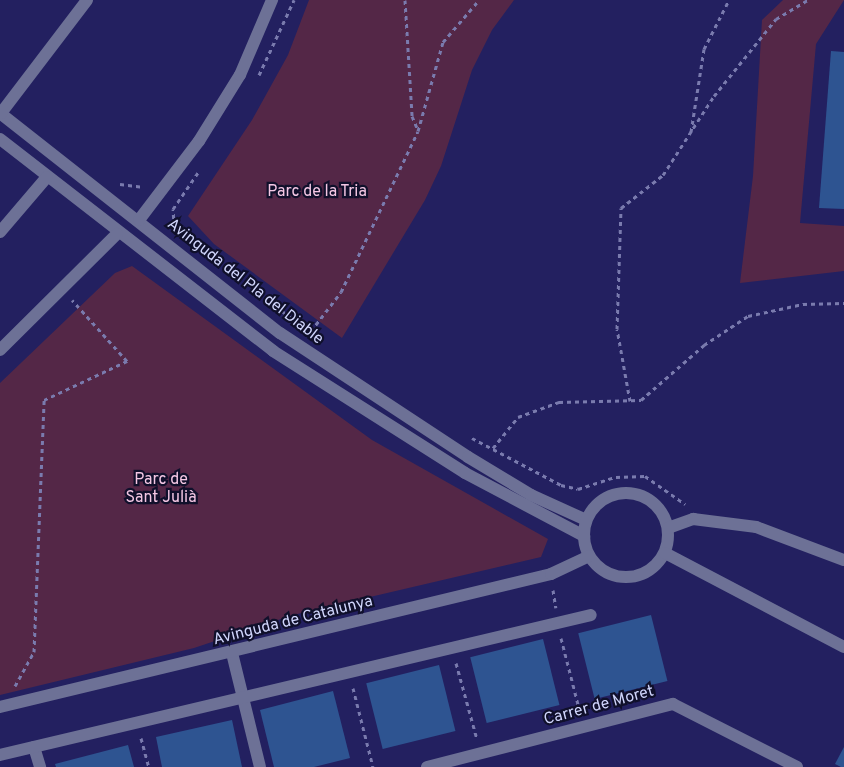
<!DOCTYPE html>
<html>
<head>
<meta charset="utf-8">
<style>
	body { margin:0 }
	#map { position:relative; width:844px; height:767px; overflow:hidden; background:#232060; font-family:Overpass,sans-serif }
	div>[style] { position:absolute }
	.green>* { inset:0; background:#542747 }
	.building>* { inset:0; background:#2e5491; transform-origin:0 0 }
	.path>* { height:3px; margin-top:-1.5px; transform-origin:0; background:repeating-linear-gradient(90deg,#7a7bae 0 4px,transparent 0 8px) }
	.minor>* { height:12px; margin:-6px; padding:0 6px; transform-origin:6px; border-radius:6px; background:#6d7196 }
	.minor>.ring { margin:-6px; padding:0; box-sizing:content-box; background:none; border:12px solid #6d7196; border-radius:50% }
	span { translate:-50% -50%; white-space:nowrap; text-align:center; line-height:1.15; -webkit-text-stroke:4.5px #10102b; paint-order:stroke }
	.park-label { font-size:16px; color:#f4c7e4 }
	.street-label { font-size:16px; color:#d0d5fc }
</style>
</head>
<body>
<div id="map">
	<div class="green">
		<div style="clip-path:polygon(309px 0,514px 0,492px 30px,472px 70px,441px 166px,425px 200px,342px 338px,214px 244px,188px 216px,252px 120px,288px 55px)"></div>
		<div style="clip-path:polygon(783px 0,844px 0,816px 44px,800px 223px,844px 226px,844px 271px,740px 283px,753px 176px,762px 20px)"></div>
		<div style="clip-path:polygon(132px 266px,372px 440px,548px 539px,541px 557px,293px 615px,194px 648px,0 695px,0 383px,115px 273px)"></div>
	</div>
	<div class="building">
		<div style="clip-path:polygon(831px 51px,844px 52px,844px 209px,819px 208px)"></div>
		<div style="left:651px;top:615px;width:68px;height:75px;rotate:76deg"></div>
		<div style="left:543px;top:639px;width:68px;height:75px;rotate:76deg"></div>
		<div style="left:439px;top:665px;width:68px;height:75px;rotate:76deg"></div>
		<div style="clip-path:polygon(333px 691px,350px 758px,314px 767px,274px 767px,260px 710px)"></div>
		<div style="clip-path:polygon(232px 720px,242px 767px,162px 767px,156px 737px)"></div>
		<div style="clip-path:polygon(128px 745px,134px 767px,56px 767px,55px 764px)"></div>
		<div style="clip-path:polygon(844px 747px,844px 767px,841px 767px,835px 764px)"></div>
	</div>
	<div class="path">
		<div style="left:405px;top:0;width:116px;rotate:86.5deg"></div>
		<div style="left:412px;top:116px;width:15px;rotate:67deg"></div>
		<div style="left:259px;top:75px;width:83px;rotate:-65deg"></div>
		<div style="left:691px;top:132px;width:84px;rotate:-81.1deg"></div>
		<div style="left:704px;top:49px;width:55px;rotate:-63deg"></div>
		<div style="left:120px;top:184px;width:24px;rotate:7deg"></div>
		<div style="left:174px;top:226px;width:17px;rotate:-93deg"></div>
		<div style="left:173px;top:209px;width:46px;rotate:-55.6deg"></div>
		<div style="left:275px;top:306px;width:43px;rotate:35.5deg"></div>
		<div style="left:311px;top:331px;width:49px;rotate:-52.4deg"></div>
		<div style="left:341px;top:292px;width:178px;rotate:-64.4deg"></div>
		<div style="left:418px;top:131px;width:92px;rotate:-74.3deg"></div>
		<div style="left:443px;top:42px;width:55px;rotate:-49.4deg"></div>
		<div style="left:630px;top:401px;width:73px;rotate:-100.2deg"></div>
		<div style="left:617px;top:329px;width:121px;rotate:-88.1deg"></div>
		<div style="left:621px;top:208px;width:53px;rotate:-38.2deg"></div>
		<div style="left:663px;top:175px;width:94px;rotate:-57.2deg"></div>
		<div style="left:714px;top:96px;width:99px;rotate:-51.2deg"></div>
		<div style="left:776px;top:19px;width:37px;rotate:-31deg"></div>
		<div style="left:472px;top:438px;width:101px;rotate:27.8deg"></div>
		<div style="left:561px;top:485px;width:17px;rotate:13deg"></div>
		<div style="left:578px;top:489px;width:40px;rotate:-18deg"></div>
		<div style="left:616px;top:477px;width:29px;rotate:-2deg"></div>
		<div style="left:645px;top:476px;width:49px;rotate:35deg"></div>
		<div style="left:493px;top:448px;width:40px;rotate:-51deg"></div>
		<div style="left:518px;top:417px;width:44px;rotate:-20.1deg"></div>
		<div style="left:559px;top:402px;width:82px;rotate:-1.4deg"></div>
		<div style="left:641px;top:400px;width:84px;rotate:-41.1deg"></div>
		<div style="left:704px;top:345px;width:53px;rotate:-33.4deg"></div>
		<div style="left:748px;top:316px;width:56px;rotate:-12.3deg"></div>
		<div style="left:803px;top:304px;width:41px;rotate:-1.4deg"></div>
		<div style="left:553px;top:590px;width:18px;rotate:81deg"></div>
		<div style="left:561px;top:638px;width:76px;rotate:75.6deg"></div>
		<div style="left:456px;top:663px;width:79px;rotate:74.6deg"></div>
		<div style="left:15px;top:686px;width:39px;rotate:-61deg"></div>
		<div style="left:34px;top:652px;width:252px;rotate:-87.7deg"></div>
		<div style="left:44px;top:400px;width:92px;rotate:-25.2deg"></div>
		<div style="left:127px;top:361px;width:82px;rotate:-132deg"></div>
		<div style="left:353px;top:688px;width:81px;rotate:75.8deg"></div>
		<div style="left:141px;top:738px;width:30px;rotate:75deg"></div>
	</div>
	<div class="minor">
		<div style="left:0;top:113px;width:356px;rotate:38.2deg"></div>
		<div style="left:280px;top:333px;width:225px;rotate:33.4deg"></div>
		<div style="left:468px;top:457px;width:74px;rotate:31.1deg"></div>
		<div style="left:531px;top:495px;width:60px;rotate:24.4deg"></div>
		<div style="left:1px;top:113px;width:142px;rotate:-52.7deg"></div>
		<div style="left:0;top:139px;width:346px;rotate:37.8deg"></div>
		<div style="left:273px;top:351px;width:227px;rotate:32.4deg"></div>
		<div style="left:465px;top:473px;width:135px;rotate:27.9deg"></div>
		<div style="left:139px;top:220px;width:99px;rotate:-52.8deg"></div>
		<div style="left:199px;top:141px;width:78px;rotate:-58.2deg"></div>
		<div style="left:240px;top:75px;width:82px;rotate:-66.9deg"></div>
		<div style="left:0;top:232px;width:72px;rotate:-49.5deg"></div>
		<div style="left:0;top:350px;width:165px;rotate:-44.8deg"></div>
		<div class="ring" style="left:584px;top:493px;width:72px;height:72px"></div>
		<div style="left:668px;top:528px;width:27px;rotate:-20deg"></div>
		<div style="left:693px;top:519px;width:64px;rotate:7.2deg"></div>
		<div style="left:756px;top:527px;width:94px;rotate:20.6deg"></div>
		<div style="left:665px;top:553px;width:202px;rotate:27.7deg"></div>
		<div style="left:232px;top:653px;width:117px;rotate:76.2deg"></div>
		<div style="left:0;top:707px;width:567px;rotate:-13.57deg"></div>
		<div style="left:551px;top:574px;width:42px;rotate:-25.3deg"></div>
		<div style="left:34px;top:747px;width:21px;rotate:73deg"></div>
		<div style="left:0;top:755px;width:607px;rotate:-13.33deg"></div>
		<div style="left:427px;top:767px;width:254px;rotate:-14.4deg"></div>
		<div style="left:673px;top:704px;width:139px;rotate:26.9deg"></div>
	</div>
	<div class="park-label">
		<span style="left:317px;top:192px">Parc de la Tria</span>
		<span style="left:161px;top:489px">Parc de<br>Sant Julià</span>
	</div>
	<div class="street-label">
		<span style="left:245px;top:282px;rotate:38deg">Avinguda del Pla del Diable</span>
		<span style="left:293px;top:621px;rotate:-14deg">Avinguda de Catalunya</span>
		<span style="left:599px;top:706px;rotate:-15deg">Carrer de Moret</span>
	</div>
</div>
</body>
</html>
